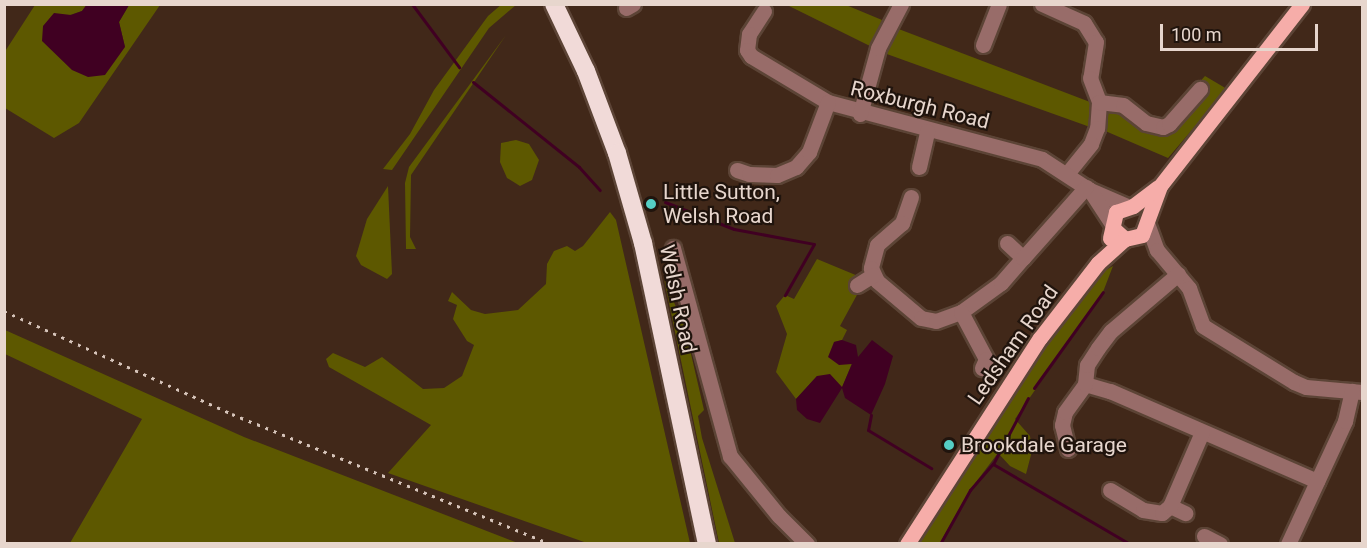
<!DOCTYPE html>
<html>
<head>
<meta charset="utf-8">
<style>
	body { margin:0 }
	#map { position:relative; width:1367px; height:548px; overflow:hidden; background:#412819; font-family:Roboto,sans-serif }
	div>[style] { position:absolute }
	.green>* { inset:0; background:#5d5800 }
	.water>* { inset:0; background:#400022 }
	.stream>* { height:3px; margin:-1.5px; padding:0 1.5px; transform-origin:1.5px; border-radius:1.5px; background:#400022 }
	.roads { filter:drop-shadow(2px 0 #5c4436) drop-shadow(-2px 0 #5c4436) drop-shadow(0 2px #5c4436) drop-shadow(0 -2px #5c4436) }
	.minor>* { height:15px; margin:-7.5px; padding:0 7.5px; transform-origin:7.5px; border-radius:7.5px; background:#986c69 }
	.major>* { height:15px; margin:-7.5px; padding:0 7.5px; transform-origin:7.5px; border-radius:7.5px; background:#f6ada9 }
	.highway>* { height:18px; margin:-9px; padding:0 9px; transform-origin:9px; border-radius:9px; background:#f1dad8 }
	.rail>* { height:3px; margin-top:-1.5px; transform-origin:0; background:repeating-linear-gradient(90deg,#d6c4ba 0 3px,transparent 0 9px) }
	.dots>* { width:16px; height:16px; translate:-50% -50%; box-sizing:border-box; border:3px solid #20140d; border-radius:50% }
	span { translate:-50% -50%; white-space:nowrap; text-align:center; line-height:1.15; -webkit-text-stroke:4.5px #20140d; paint-order:stroke }
	.street-label { font-size:21px; color:#e7d6cd }
	.poi-label { font-size:21px; color:#e7d6cd }
	.left { translate:0 -50%; text-align:left }
	.frame { position:absolute; inset:0; border:6px solid #e7d6cd; pointer-events:none }
	.scale { position:absolute; left:1160px; top:24px; width:158px; height:27px; box-sizing:border-box; border:3px solid #e7d6cd; border-top:0; padding-left:8px; font-size:18px; line-height:21px; white-space:nowrap; color:#e7d6cd; -webkit-text-stroke:4px #20140d; paint-order:stroke }
</style>
</head>
<body>
<div id="map">
	<div class="green">
		<div style="clip-path:polygon(502px 4px,516px 5px,489px 28px,392px 170px,383px 169px,410px 134px,434px 90px,488px 16px)"></div>
		<div style="clip-path:polygon(35px 5px,87px 5px,82px 11px,70px 15px,125px 47px,119px 22px,129px 5px,160px 5px,79px 123px,54px 138px,5px 108px,4px 53px)"></div>
		<div style="clip-path:polygon(787px 5px,846px 5px,882px 20px,870px 46px)"></div>
		<div style="clip-path:polygon(896px 28px,1090px 102px,1090px 127px,884px 53px)"></div>
		<div style="clip-path:polygon(506px 35px,411px 175px,410px 237px,416px 249px,406px 249px,405px 183px,409px 167px)"></div>
		<div style="clip-path:polygon(1205px 76px,1227px 89px,1168px 158px,1103px 130px,1104px 111px,1110px 109px,1122px 110px,1155px 131px)"></div>
		<div style="clip-path:polygon(516px 140px,529px 144px,539px 160px,532px 180px,520px 186px,507px 178px,500px 162px,501px 143px)"></div>
		<div style="clip-path:polygon(388px 186px,392px 274px,387px 279px,361px 265px,356px 256px,367px 219px)"></div>
		<div style="clip-path:polygon(610px 212px,616px 220px,690px 543px,587px 543px,388px 473px,431px 425px,329px 367px,326px 359px,333px 353px,365px 367px,382px 357px,423px 389px,444px 388px,462px 376px,474px 345px,467px 341px,453px 319px,457px 305px,448px 301px,452px 292px,471px 310px,485px 314px,518px 310px,546px 284px,547px 264px,554px 251px,567px 246px,575px 251px,583px 246px)"></div>
		<div style="clip-path:polygon(817px 259px,858px 276px,852px 279px,858px 293px,840px 326px,847px 330px,842px 340px,834px 342px,852px 363px,842px 388px,817px 376px,796px 399px,776px 372px,787px 334px,776px 306px,785px 295px,794px 299px)"></div>
		<div style="clip-path:polygon(1113px 266px,1103px 292px,1015px 419px,1030px 436px,1032px 451px,1026px 474px,1010px 466px,998px 453px,970px 490px,940px 543px,916px 544px,1035px 356px,1102px 272px)"></div>
		<div style="clip-path:polygon(664px 279px,685px 328px,704px 410px,698px 416px,702px 438px,735px 543px,719px 543px)"></div>
		<div style="clip-path:polygon(5px 330px,244px 437px,518px 543px,70px 543px,142px 419px,5px 354px)"></div>
	</div>
	<div class="water">
		<div style="clip-path:polygon(87px 4px,129px 5px,119px 22px,125px 47px,105px 75px,88px 77px,72px 70px,42px 41px,43px 26px,54px 13px,71px 15px,82px 11px)"></div>
		<div style="clip-path:polygon(842px 340px,856px 345px,858px 357px,872px 340px,893px 356px,885px 384px,871px 415px,845px 398px,842px 388px,820px 423px,807px 419px,797px 410px,796px 399px,817px 376px,830px 374px,842px 387px,852px 364px,839px 365px,828px 357px,834px 342px)"></div>
	</div>
	<div class="stream">
		<div style="left:412px;top:4px;width:79px;rotate:53.3deg"></div>
		<div style="left:473px;top:82px;width:136px;rotate:38.7deg"></div>
		<div style="left:579px;top:167px;width:31px;rotate:48deg"></div>
		<div style="left:665px;top:202px;width:74px;rotate:21.4deg"></div>
		<div style="left:734px;top:229px;width:81px;rotate:10.6deg"></div>
		<div style="left:814px;top:244px;width:59px;rotate:119.6deg"></div>
		<div style="left:1034px;top:388px;width:118px;rotate:-54.3deg"></div>
		<div style="left:1028px;top:398px;width:75px;rotate:117.9deg"></div>
		<div style="left:993px;top:464px;width:159px;rotate:30.3deg"></div>
		<div style="left:871px;top:415px;width:15px;rotate:101deg"></div>
		<div style="left:868px;top:430px;width:74px;rotate:31.1deg"></div>
		<div style="left:940px;top:544px;width:62px;rotate:-60.9deg"></div>
		<div style="left:970px;top:490px;width:35px;rotate:-49deg"></div>
	</div>
	<div class="roads">
		<div class="minor">
			<div style="left:1042px;top:4px;width:46px;rotate:24.3deg"></div>
			<div style="left:1084px;top:23px;width:22px;rotate:58deg"></div>
			<div style="left:1096px;top:42px;width:36px;rotate:99deg"></div>
			<div style="left:1090px;top:78px;width:26px;rotate:69deg"></div>
			<div style="left:1099px;top:102px;width:26px;rotate:94deg"></div>
			<div style="left:1097px;top:128px;width:17px;rotate:111deg"></div>
			<div style="left:1091px;top:144px;width:38px;rotate:129deg"></div>
			<div style="left:626px;top:8px;width:8px;rotate:-30deg"></div>
			<div style="left:764px;top:11px;width:27px;rotate:123deg"></div>
			<div style="left:749px;top:34px;width:16px;rotate:97deg"></div>
			<div style="left:747px;top:50px;width:7px;rotate:56deg"></div>
			<div style="left:751px;top:56px;width:90px;rotate:30.9deg"></div>
			<div style="left:828px;top:102px;width:221px;rotate:14.9deg"></div>
			<div style="left:1042px;top:159px;width:55px;rotate:33.1deg"></div>
			<div style="left:1088px;top:189px;width:43px;rotate:23.6deg"></div>
			<div style="left:983px;top:45px;width:44px;rotate:-68.7deg"></div>
			<div style="left:1099px;top:102px;width:24px;rotate:7deg"></div>
			<div style="left:1123px;top:105px;width:29px;rotate:38deg"></div>
			<div style="left:1146px;top:123px;width:17px;rotate:13deg"></div>
			<div style="left:1163px;top:127px;width:7px;rotate:-27deg"></div>
			<div style="left:1169px;top:124px;width:47px;rotate:-48.5deg"></div>
			<div style="left:860px;top:114px;width:68px;rotate:-74.7deg"></div>
			<div style="left:878px;top:48px;width:50px;rotate:-62.4deg"></div>
			<div style="left:919px;top:167px;width:37px;rotate:-77deg"></div>
			<div style="left:737px;top:170px;width:13px;rotate:18deg"></div>
			<div style="left:749px;top:174px;width:28px;rotate:2deg"></div>
			<div style="left:777px;top:175px;width:21px;rotate:-23deg"></div>
			<div style="left:796px;top:167px;width:20px;rotate:-49deg"></div>
			<div style="left:809px;top:152px;width:53px;rotate:-69.2deg"></div>
			<div style="left:1089px;top:189px;width:42px;rotate:56.7deg"></div>
			<div style="left:911px;top:197px;width:28px;rotate:109deg"></div>
			<div style="left:902px;top:223px;width:33px;rotate:139deg"></div>
			<div style="left:877px;top:245px;width:24px;rotate:105deg"></div>
			<div style="left:871px;top:268px;width:14px;rotate:65deg"></div>
			<div style="left:877px;top:281px;width:57px;rotate:40.1deg"></div>
			<div style="left:921px;top:318px;width:15px;rotate:11deg"></div>
			<div style="left:936px;top:321px;width:27px;rotate:-20deg"></div>
			<div style="left:961px;top:312px;width:49px;rotate:-35.9deg"></div>
			<div style="left:1001px;top:283px;width:33px;rotate:-49deg"></div>
			<div style="left:1147px;top:223px;width:29px;rotate:70deg"></div>
			<div style="left:1157px;top:250px;width:50px;rotate:49.9deg"></div>
			<div style="left:1189px;top:288px;width:40px;rotate:69.8deg"></div>
			<div style="left:1203px;top:326px;width:107px;rotate:31.6deg"></div>
			<div style="left:1294px;top:382px;width:13px;rotate:23deg"></div>
			<div style="left:1306px;top:387px;width:56px;rotate:5.1deg"></div>
			<div style="left:1007px;top:243px;width:22px;rotate:43deg"></div>
			<div style="left:1023px;top:258px;width:95px;rotate:-48.4deg"></div>
			<div style="left:673px;top:248px;width:216px;rotate:74.7deg"></div>
			<div style="left:730px;top:456px;width:77px;rotate:50.8deg"></div>
			<div style="left:779px;top:516px;width:40px;rotate:45deg"></div>
			<div style="left:857px;top:285px;width:19px;rotate:-32deg"></div>
			<div style="left:961px;top:312px;width:53px;rotate:62deg"></div>
			<div style="left:986px;top:359px;width:10px;rotate:114deg"></div>
			<div style="left:1085px;top:384px;width:26px;rotate:16deg"></div>
			<div style="left:1110px;top:391px;width:226px;rotate:23.5deg"></div>
			<div style="left:1068px;top:449px;width:25px;rotate:-104deg"></div>
			<div style="left:1062px;top:425px;width:13px;rotate:-77deg"></div>
			<div style="left:1065px;top:412px;width:34px;rotate:-54deg"></div>
			<div style="left:1085px;top:384px;width:19px;rotate:-84deg"></div>
			<div style="left:1087px;top:365px;width:20px;rotate:-57deg"></div>
			<div style="left:1098px;top:348px;width:21px;rotate:-53deg"></div>
			<div style="left:1111px;top:331px;width:88px;rotate:-40.4deg"></div>
			<div style="left:1110px;top:490px;width:39px;rotate:31deg"></div>
			<div style="left:1143px;top:510px;width:19px;rotate:9deg"></div>
			<div style="left:1162px;top:513px;width:11px;rotate:-41deg"></div>
			<div style="left:1170px;top:506px;width:17px;rotate:25deg"></div>
			<div style="left:1170px;top:506px;width:81px;rotate:-66.6deg"></div>
			<div style="left:1204px;top:536px;width:18px;rotate:27deg"></div>
			<div style="left:1288px;top:544px;width:136px;rotate:-65.1deg"></div>
			<div style="left:1345px;top:421px;width:31px;rotate:-77deg"></div>
		</div>
		<div class="major">
			<div style="left:1114px;top:229px;width:15px;rotate:42deg"></div>
			<div style="left:1125px;top:239px;width:17px;rotate:-13deg"></div>
			<div style="left:1142px;top:235px;width:52px;rotate:-69.8deg"></div>
			<div style="left:1160px;top:186px;width:231px;rotate:-52deg"></div>
			<div style="left:1110px;top:238px;width:27px;rotate:-77deg"></div>
			<div style="left:1116px;top:212px;width:18px;rotate:-19deg"></div>
			<div style="left:1133px;top:206px;width:31px;rotate:-37deg"></div>
			<div style="left:907px;top:544px;width:245px;rotate:-57.2deg"></div>
			<div style="left:1040px;top:338px;width:95px;rotate:-52.3deg"></div>
			<div style="left:1098px;top:263px;width:36px;rotate:-42deg"></div>
		</div>
		<div class="highway">
			<div style="left:554px;top:4px;width:74px;rotate:64.5deg"></div>
			<div style="left:586px;top:71px;width:88px;rotate:69.3deg"></div>
			<div style="left:617px;top:153px;width:94px;rotate:73.9deg"></div>
			<div style="left:643px;top:243px;width:308px;rotate:78deg"></div>
		</div>
	</div>
	<div class="rail">
		<div style="left:4px;top:311px;width:250px;rotate:24.3deg"></div>
		<div style="left:232px;top:414px;width:344px;rotate:22.2deg"></div>
	</div>
	<div class="dots">
		<div style="left:651px;top:204px;background:#55cec5"></div>
		<div style="left:949px;top:445px;background:#55cec5"></div>
	</div>
	<div class="street-label">
		<span style="left:920px;top:105px;rotate:14deg">Roxburgh Road</span>
		<span style="left:678px;top:299px;rotate:78deg">Welsh Road</span>
		<span style="left:1013px;top:345px;rotate:-55deg">Ledsham Road</span>
	</div>
	<div class="poi-label">
		<span class="left" style="left:663px;top:204px">Little Sutton,<br>Welsh Road</span>
		<span class="left" style="left:961px;top:445px">Brookdale Garage</span>
	</div>
	<div class="frame"></div>
	<div class="scale">100 m</div>
</div>
</body>
</html>
